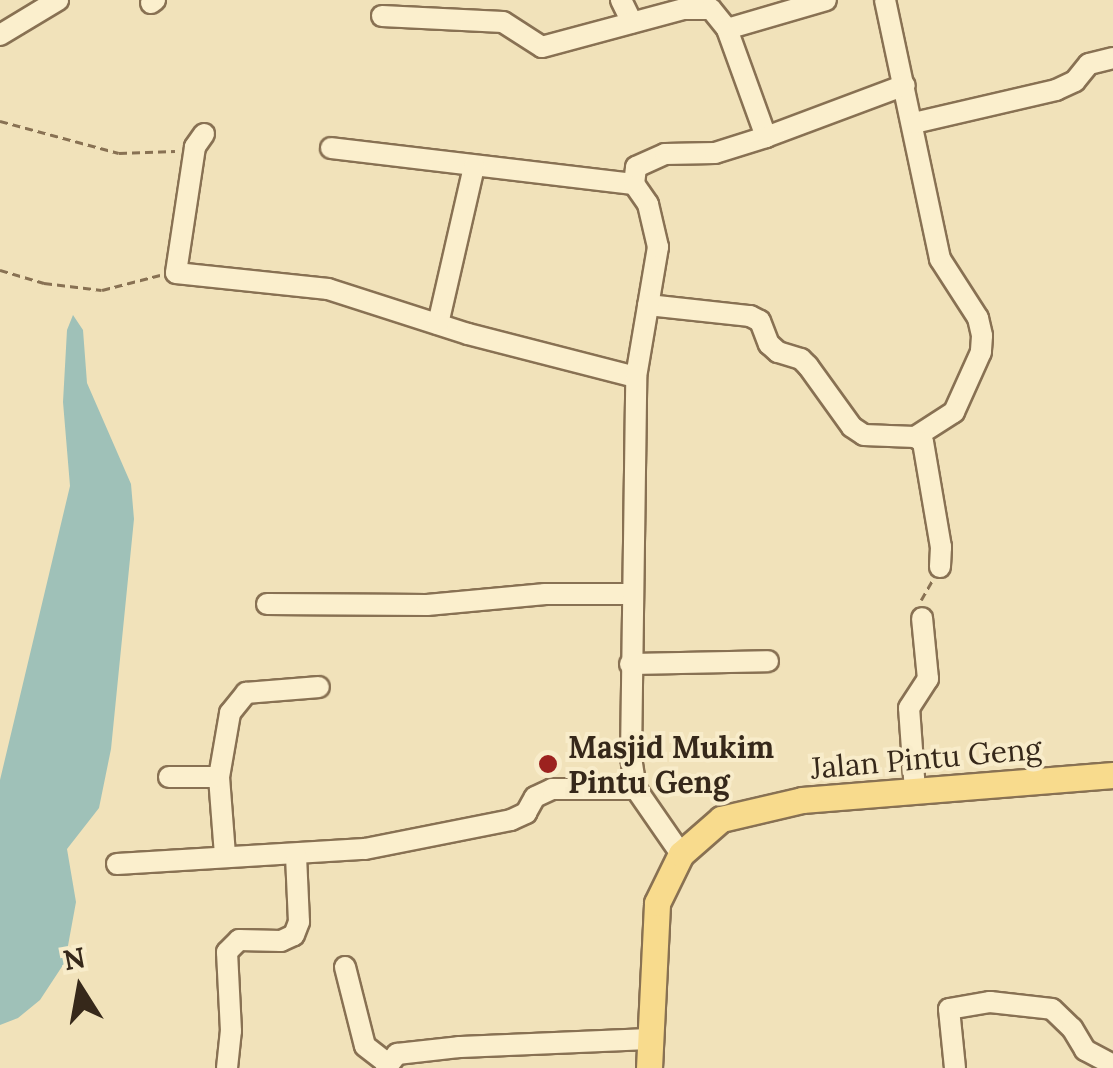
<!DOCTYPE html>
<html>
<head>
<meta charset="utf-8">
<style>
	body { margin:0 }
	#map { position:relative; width:1113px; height:1068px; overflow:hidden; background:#f1e2ba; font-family:Lora,serif }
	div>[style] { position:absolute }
	.water>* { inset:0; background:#9fc1b8 }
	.path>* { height:2.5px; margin-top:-1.25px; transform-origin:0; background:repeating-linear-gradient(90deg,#887153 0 8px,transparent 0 13px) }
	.roads { filter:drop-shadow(2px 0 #887153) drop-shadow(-2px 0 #887153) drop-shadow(0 2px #887153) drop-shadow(0 -2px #887153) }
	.minor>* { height:20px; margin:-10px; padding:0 10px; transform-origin:10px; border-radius:10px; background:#fbefcd }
	.major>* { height:25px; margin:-12.5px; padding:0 12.5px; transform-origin:12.5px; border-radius:12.5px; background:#f8db8d }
	.dots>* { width:28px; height:28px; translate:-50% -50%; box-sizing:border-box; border:5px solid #f8ecca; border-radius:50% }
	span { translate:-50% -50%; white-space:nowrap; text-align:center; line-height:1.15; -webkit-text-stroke:8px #f8ecca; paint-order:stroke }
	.poi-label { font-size:30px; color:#36281a; font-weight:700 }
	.left { translate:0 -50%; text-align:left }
	.street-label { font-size:30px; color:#36281a }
	.north { position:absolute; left:30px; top:938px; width:100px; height:100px; -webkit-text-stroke:8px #f8ecca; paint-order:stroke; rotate:349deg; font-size:28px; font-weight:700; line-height:40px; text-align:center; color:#36281a }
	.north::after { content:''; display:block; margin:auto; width:35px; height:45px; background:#36281a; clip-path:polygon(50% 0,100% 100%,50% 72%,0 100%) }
</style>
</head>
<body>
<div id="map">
	<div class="water">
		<div style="clip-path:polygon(73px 315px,83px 330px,87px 383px,131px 484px,134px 519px,111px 749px,99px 808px,67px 849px,76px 902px,65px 962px,40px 1000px,18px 1018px,0 1025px,0 780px,70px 486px,63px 402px,67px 330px)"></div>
	</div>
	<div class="path">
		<div style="left:0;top:121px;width:123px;rotate:15.1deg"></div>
		<div style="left:119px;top:153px;width:56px;rotate:-2deg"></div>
		<div style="left:0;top:270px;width:46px;rotate:16.5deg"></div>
		<div style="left:44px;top:283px;width:58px;rotate:6.9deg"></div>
		<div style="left:102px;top:290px;width:60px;rotate:-14.5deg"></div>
		<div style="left:921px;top:600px;width:22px;rotate:-60deg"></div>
	</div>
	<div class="roads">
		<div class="minor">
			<div style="left:621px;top:0;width:25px;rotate:64deg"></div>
			<div style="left:885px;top:0;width:265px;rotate:78deg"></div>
			<div style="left:940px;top:259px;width:70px;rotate:57.2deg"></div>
			<div style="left:978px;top:318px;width:18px;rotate:77deg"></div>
			<div style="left:982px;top:336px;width:16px;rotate:94deg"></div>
			<div style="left:981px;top:352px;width:66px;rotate:114.2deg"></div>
			<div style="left:954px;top:412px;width:46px;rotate:147.3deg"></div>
			<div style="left:151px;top:3px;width:5px;rotate:-37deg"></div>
			<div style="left:382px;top:16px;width:121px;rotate:2.8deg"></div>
			<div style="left:503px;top:22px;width:46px;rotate:32.7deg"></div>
			<div style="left:542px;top:47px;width:147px;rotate:-15deg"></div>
			<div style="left:684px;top:9px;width:27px"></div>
			<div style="left:711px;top:9px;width:26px;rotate:51deg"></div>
			<div style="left:727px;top:29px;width:115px;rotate:70.1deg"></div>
			<div style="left:727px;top:29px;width:103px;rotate:-16.3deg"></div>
			<div style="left:0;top:35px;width:68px;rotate:-31.1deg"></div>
			<div style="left:914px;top:123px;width:146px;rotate:-13.1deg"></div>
			<div style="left:1056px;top:90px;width:21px;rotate:-25deg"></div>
			<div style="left:1075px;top:81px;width:22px;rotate:-51deg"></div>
			<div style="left:1089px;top:64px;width:25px;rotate:-14deg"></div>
			<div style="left:204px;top:134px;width:16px;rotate:125deg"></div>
			<div style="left:195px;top:147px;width:127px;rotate:98.6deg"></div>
			<div style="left:176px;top:273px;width:153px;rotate:6deg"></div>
			<div style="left:328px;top:289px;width:147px;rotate:17.8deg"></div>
			<div style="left:468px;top:334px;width:173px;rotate:14.4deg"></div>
			<div style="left:331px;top:148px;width:305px;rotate:6.8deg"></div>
			<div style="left:648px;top:305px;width:103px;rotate:6.2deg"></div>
			<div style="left:750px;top:316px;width:11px;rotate:27deg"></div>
			<div style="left:760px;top:321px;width:25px;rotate:69deg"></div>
			<div style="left:769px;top:344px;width:12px;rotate:42deg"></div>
			<div style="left:778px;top:352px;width:24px;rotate:17deg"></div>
			<div style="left:801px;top:359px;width:10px;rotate:45deg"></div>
			<div style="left:808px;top:366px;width:75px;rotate:54.2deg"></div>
			<div style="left:852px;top:427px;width:14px;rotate:34deg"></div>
			<div style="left:864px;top:435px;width:51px;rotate:2.2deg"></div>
			<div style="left:915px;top:437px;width:9px;rotate:32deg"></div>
			<div style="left:923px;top:442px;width:107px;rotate:80.3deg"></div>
			<div style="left:941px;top:547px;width:20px;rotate:93deg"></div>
			<div style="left:438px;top:324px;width:161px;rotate:-77.1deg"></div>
			<div style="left:267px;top:604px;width:160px;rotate:0.4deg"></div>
			<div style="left:427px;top:605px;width:119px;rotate:-5.3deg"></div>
			<div style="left:545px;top:594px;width:85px"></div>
			<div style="left:630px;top:664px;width:138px;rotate:-1.2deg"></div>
			<div style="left:169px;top:777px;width:50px"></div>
			<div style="left:915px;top:791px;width:83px;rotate:-94.1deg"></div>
			<div style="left:909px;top:708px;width:35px;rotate:-57deg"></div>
			<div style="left:928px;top:679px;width:61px;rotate:-95.6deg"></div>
			<div style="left:681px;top:854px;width:79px;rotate:-124.7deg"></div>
			<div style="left:636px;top:789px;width:32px;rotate:-99deg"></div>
			<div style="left:631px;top:757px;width:380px;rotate:-89.2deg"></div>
			<div style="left:636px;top:377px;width:132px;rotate:-80.4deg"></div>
			<div style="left:658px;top:247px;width:44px;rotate:-103.1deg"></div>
			<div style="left:648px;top:204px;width:24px;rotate:-125deg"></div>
			<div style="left:634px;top:184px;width:17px;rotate:-83deg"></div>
			<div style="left:636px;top:167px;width:32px;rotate:-24deg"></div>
			<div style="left:665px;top:154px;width:50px;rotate:-1.1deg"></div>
			<div style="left:715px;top:153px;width:53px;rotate:-17.4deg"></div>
			<div style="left:766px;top:137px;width:148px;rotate:-20.5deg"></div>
			<div style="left:225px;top:855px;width:78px;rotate:-94.4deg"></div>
			<div style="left:219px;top:777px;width:65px;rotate:-80.2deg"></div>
			<div style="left:230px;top:713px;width:26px;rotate:-51deg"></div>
			<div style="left:246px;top:693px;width:73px;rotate:-4.7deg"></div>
			<div style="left:117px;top:864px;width:248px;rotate:-3.5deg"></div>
			<div style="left:365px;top:849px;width:149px;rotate:-11.2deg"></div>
			<div style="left:511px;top:820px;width:17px;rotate:-25deg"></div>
			<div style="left:526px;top:813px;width:18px;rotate:-61deg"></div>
			<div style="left:535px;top:797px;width:19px;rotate:-25deg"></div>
			<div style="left:552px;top:789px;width:84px"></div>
			<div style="left:345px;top:967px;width:81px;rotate:75.8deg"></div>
			<div style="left:365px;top:1046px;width:28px;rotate:38deg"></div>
			<div style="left:227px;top:1068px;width:37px;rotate:-84deg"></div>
			<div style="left:231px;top:1031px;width:79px;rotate:-92.9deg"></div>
			<div style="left:227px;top:952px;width:17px;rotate:-45deg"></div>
			<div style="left:239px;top:940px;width:42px;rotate:1.4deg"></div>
			<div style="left:281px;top:941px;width:14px;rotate:-25deg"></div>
			<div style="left:294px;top:935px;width:14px;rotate:-69deg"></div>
			<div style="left:299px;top:922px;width:67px;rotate:-92.6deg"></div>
			<div style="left:386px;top:1068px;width:18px;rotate:-52deg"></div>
			<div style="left:397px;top:1054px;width:62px;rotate:-6.4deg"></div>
			<div style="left:459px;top:1047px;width:192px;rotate:-2.4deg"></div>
			<div style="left:955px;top:1068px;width:59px;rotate:-95.8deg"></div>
			<div style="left:949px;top:1009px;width:42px;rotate:-9.7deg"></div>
			<div style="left:990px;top:1002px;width:62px;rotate:6.4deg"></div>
			<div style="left:1052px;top:1009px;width:28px;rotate:44deg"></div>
			<div style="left:1072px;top:1028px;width:26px;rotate:59deg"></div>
			<div style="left:1085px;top:1050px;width:32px;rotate:28deg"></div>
		</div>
		<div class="major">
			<div style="left:649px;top:1068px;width:165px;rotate:-87.2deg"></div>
			<div style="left:657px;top:903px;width:55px;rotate:-63.9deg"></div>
			<div style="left:681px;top:854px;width:53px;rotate:-41.2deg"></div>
			<div style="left:721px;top:819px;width:83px;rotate:-13.2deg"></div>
			<div style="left:802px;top:800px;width:312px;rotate:-4.6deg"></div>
		</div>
	</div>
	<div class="dots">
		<div style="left:548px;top:764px;background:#9c221f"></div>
	</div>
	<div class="poi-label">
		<span class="left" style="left:568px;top:764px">Masjid Mukim<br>Pintu Geng</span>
	</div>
	<div class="street-label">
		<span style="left:926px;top:758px;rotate:-5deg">Jalan Pintu Geng</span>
	</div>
	<div class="north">N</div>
</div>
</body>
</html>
